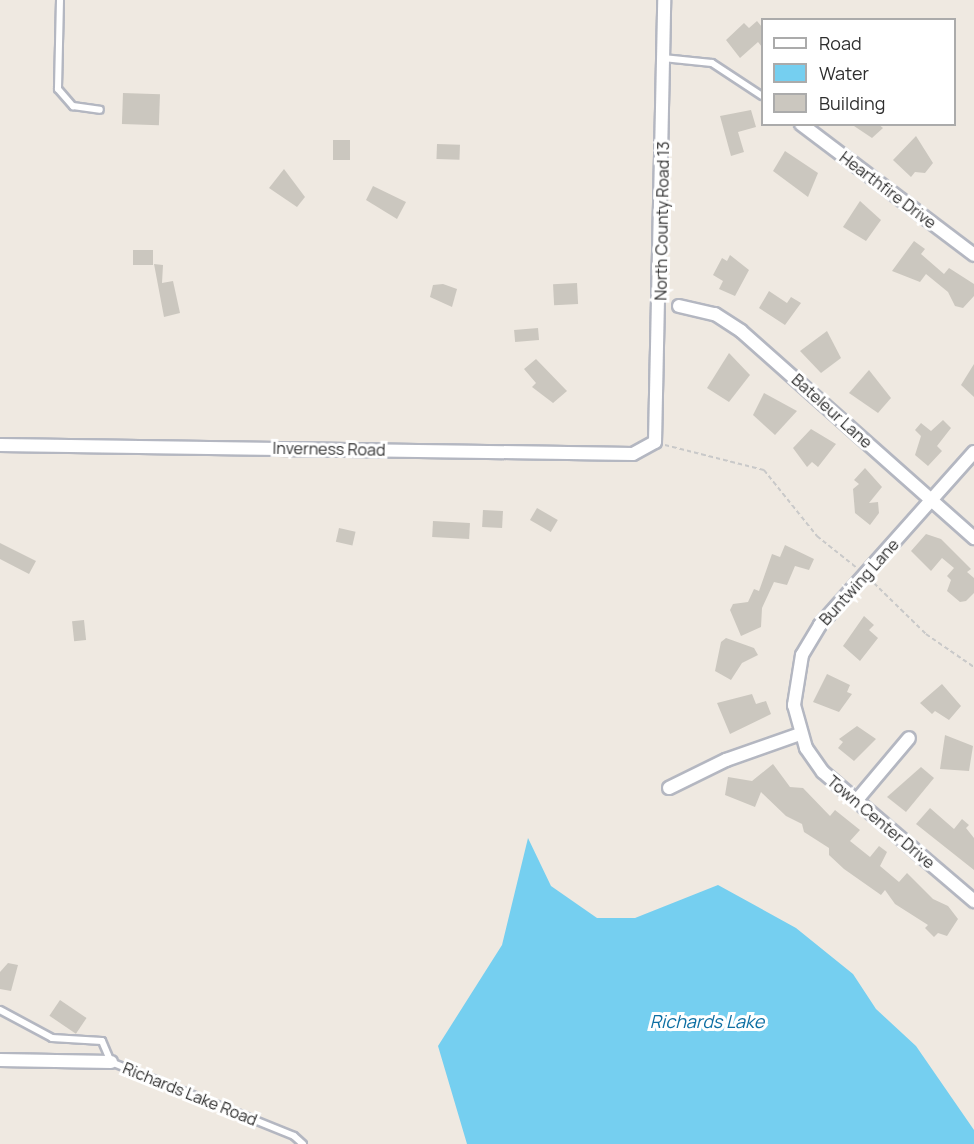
<!DOCTYPE html>
<html>
<head>
<meta charset="utf-8">
<style>
	body { margin:0 }
	#map { position:relative; width:974px; height:1144px; overflow:hidden; background:#efe9e1; font-family:Manrope,sans-serif }
	div>[style] { position:absolute }
	.water>* { inset:0; background:#75cff0 }
	.building>* { inset:0; background:#cbc7bf; transform-origin:0 0 }
	.path>* { height:1.5px; margin-top:-0.75px; transform-origin:0; background:repeating-linear-gradient(90deg,#c9c9c9 0 4.5px,transparent 0 7.5px) }
	.roads { filter:drop-shadow(2px 0 #b4b7c1) drop-shadow(-2px 0 #b4b7c1) drop-shadow(0 2px #b4b7c1) drop-shadow(0 -2px #b4b7c1) }
	.lane>* { height:6px; margin:-3px; padding:0 3px; transform-origin:3px; border-radius:3px; background:#fff }
	.street>* { height:12px; margin:-6px; padding:0 6px; transform-origin:6px; border-radius:6px; background:#fff }
	span { translate:-50% -50%; white-space:nowrap; text-align:center; line-height:1.15; -webkit-text-stroke:6px #fff; paint-order:stroke }
	.street-label { font-size:16px; color:#2e2e2e }
	.water-label { font-size:18px; color:#0d6fa3; font-style:italic }
	.legend { position:absolute; left:761px; top:18px; width:195px; height:108px; box-sizing:border-box; background:#fff; border:2px solid #ababab; margin:0; padding:8px 10px; list-style:none; font-size:18px; color:#2e2e2e }
	.legend li { display:flex; align-items:center; gap:12px; height:30px }
	.legend b { width:30px; border:2px solid #ababab }
</style>
</head>
<body>
<div id="map">
	<div class="water">
		<div style="clip-path:polygon(528px 838px,551px 886px,597px 918px,635px 918px,718px 885px,796px 928px,853px 974px,876px 1009px,916px 1046px,974px 1130px,974px 1144px,467px 1144px,438px 1046px,502px 945px)"></div>
	</div>
	<div class="building">
		<div style="clip-path:polygon(757px 21px,762px 27px,762px 47px,758px 42px,740px 58px,726px 40px,744px 23px,749px 28px)"></div>
		<div style="left:123px;top:93px;width:37px;height:31px;rotate:2deg"></div>
		<div style="clip-path:polygon(751px 110px,756px 127px,738px 132px,744px 152px,731px 156px,720px 116px)"></div>
		<div style="clip-path:polygon(851px 124px,878px 124px,883px 128px,872px 138px)"></div>
		<div style="clip-path:polygon(916px 136px,933px 163px,925px 173px,915px 172px,911px 177px,893px 160px)"></div>
		<div style="left:333px;top:140px;width:17px;height:20px"></div>
		<div style="left:437px;top:144px;width:23px;height:15px;rotate:2deg"></div>
		<div style="clip-path:polygon(785px 151px,818px 173px,808px 197px,773px 171px)"></div>
		<div style="clip-path:polygon(284px 169px,305px 197px,297px 207px,269px 188px)"></div>
		<div style="clip-path:polygon(373px 186px,406px 202px,397px 219px,366px 200px)"></div>
		<div style="clip-path:polygon(860px 201px,881px 220px,866px 241px,843px 227px)"></div>
		<div style="clip-path:polygon(914px 241px,925px 249px,921px 254px,944px 274px,949px 268px,974px 284px,974px 296px,963px 308px,955px 306px,948px 292px,926px 274px,920px 282px,892px 271px)"></div>
		<div style="left:133px;top:250px;width:20px;height:15px"></div>
		<div style="clip-path:polygon(730px 255px,749px 270px,735px 296px,719px 289px,723px 281px,713px 275px,722px 258px,727px 261px)"></div>
		<div style="clip-path:polygon(154px 264px,163px 265px,162px 283px,173px 281px,180px 313px,164px 317px)"></div>
		<div style="left:577px;top:283px;width:21px;height:24px;rotate:87deg"></div>
		<div style="clip-path:polygon(443px 284px,457px 289px,452px 307px,430px 297px,433px 285px)"></div>
		<div style="clip-path:polygon(769px 291px,787px 303px,791px 297px,801px 303px,785px 325px,759px 308px)"></div>
		<div style="left:538px;top:328px;width:12px;height:24px;rotate:85deg"></div>
		<div style="clip-path:polygon(827px 331px,841px 358px,821px 373px,800px 351px)"></div>
		<div style="clip-path:polygon(729px 353px,750px 375px,729px 402px,707px 388px)"></div>
		<div style="clip-path:polygon(536px 359px,567px 391px,553px 403px,532px 387px,536px 383px,524px 369px)"></div>
		<div style="clip-path:polygon(974px 364px,974px 397px,961px 385px)"></div>
		<div style="clip-path:polygon(869px 370px,891px 398px,878px 413px,849px 393px)"></div>
		<div style="clip-path:polygon(764px 393px,797px 411px,775px 435px,753px 415px)"></div>
		<div style="clip-path:polygon(943px 420px,951px 428px,937px 446px,942px 451px,928px 466px,915px 455px,921px 436px,915px 430px,921px 423px,931px 431px)"></div>
		<div style="clip-path:polygon(811px 429px,836px 444px,818px 467px,812px 462px,807px 467px,793px 448px)"></div>
		<div style="clip-path:polygon(865px 468px,882px 487px,869px 503px,878px 502px,879px 513px,870px 525px,855px 513px,853px 489px,859px 484px,854px 480px)"></div>
		<div style="left:537px;top:508px;width:24px;height:14px;rotate:30deg"></div>
		<div style="left:483px;top:510px;width:20px;height:17px;rotate:3deg"></div>
		<div style="left:433px;top:521px;width:37px;height:16px;rotate:3deg"></div>
		<div style="left:339px;top:528px;width:17px;height:14px;rotate:13deg"></div>
		<div style="clip-path:polygon(926px 534px,941px 539px,971px 569px,967px 572px,974px 578px,974px 593px,966px 601px,960px 602px,947px 591px,951px 580px,947px 576px,954px 568px,942px 558px,931px 571px,911px 551px)"></div>
		<div style="clip-path:polygon(0 543px,36px 561px,29px 574px,0 559px)"></div>
		<div style="clip-path:polygon(785px 545px,814px 559px,809px 570px,795px 566px,787px 585px,774px 582px,762px 608px,761px 627px,741px 636px,730px 610px,733px 604px,748px 602px,754px 589px,759px 591px,772px 554px,780px 557px)"></div>
		<div style="clip-path:polygon(864px 616px,874px 625px,869px 630px,878px 638px,860px 661px,843px 646px)"></div>
		<div style="left:84px;top:620px;width:20px;height:12px;rotate:84deg"></div>
		<div style="clip-path:polygon(726px 638px,754px 648px,758px 655px,742px 663px,731px 680px,715px 671px,721px 642px)"></div>
		<div style="clip-path:polygon(827px 674px,850px 685px,847px 692px,852px 694px,839px 712px,813px 702px)"></div>
		<div style="clip-path:polygon(942px 684px,961px 706px,949px 720px,935px 711px,932px 714px,920px 703px)"></div>
		<div style="clip-path:polygon(752px 694px,756px 704px,766px 701px,771px 714px,730px 734px,717px 703px)"></div>
		<div style="clip-path:polygon(857px 726px,876px 739px,854px 761px,838px 748px,843px 742px,839px 739px)"></div>
		<div style="clip-path:polygon(945px 735px,973px 746px,969px 771px,940px 769px)"></div>
		<div style="clip-path:polygon(773px 764px,790px 787px,803px 788px,830px 816px,835px 810px,860px 830px,850px 841px,870px 857px,879px 846px,887px 852px,880px 866px,899px 882px,907px 873px,933px 899px,948px 906px,958px 919px,947px 936px,938px 933px,934px 937px,925px 928px,928px 925px,895px 904px,885px 890px,881px 895px,844px 869px,829px 855px,829px 848px,804px 832px,802px 824px,786px 816px,761px 792px,755px 807px,725px 795px,728px 777px,752px 781px)"></div>
		<div style="clip-path:polygon(921px 767px,934px 778px,906px 812px,887px 797px)"></div>
		<div style="clip-path:polygon(930px 808px,954px 829px,962px 819px,969px 825px,966px 828px,974px 838px,974px 870px,916px 824px)"></div>
		<div style="clip-path:polygon(8px 963px,18px 965px,11px 991px,0 989px,0 972px)"></div>
		<div style="left:60px;top:1000px;width:32px;height:19px;rotate:34deg"></div>
	</div>
	<div class="path">
		<div style="left:665px;top:445px;width:102px;rotate:14.2deg"></div>
		<div style="left:764px;top:470px;width:85px;rotate:51.2deg"></div>
		<div style="left:817px;top:536px;width:51px;rotate:38.7deg"></div>
		<div style="left:874px;top:583px;width:73px;rotate:44.4deg"></div>
		<div style="left:926px;top:634px;width:58px;rotate:34.5deg"></div>
	</div>
	<div class="roads">
		<div class="lane">
			<div style="left:60px;top:0;width:89px;rotate:91.3deg"></div>
			<div style="left:58px;top:89px;width:23px;rotate:49deg"></div>
			<div style="left:73px;top:106px;width:27px;rotate:8deg"></div>
			<div style="left:663px;top:58px;width:49px;rotate:5.8deg"></div>
			<div style="left:712px;top:63px;width:60px;rotate:33.4deg"></div>
			<div style="left:0;top:1010px;width:59px;rotate:28.3deg"></div>
			<div style="left:52px;top:1038px;width:50px;rotate:3.4deg"></div>
			<div style="left:102px;top:1041px;width:23px;rotate:67deg"></div>
			<div style="left:111px;top:1062px;width:197px;rotate:22deg"></div>
			<div style="left:294px;top:1136px;width:12px;rotate:42deg"></div>
		</div>
		<div class="street">
			<div style="left:801px;top:124px;width:217px;rotate:37.1deg"></div>
			<div style="left:679px;top:306px;width:37px;rotate:13deg"></div>
			<div style="left:715px;top:314px;width:31px;rotate:33deg"></div>
			<div style="left:741px;top:331px;width:312px;rotate:41.6deg"></div>
			<div style="left:0;top:445px;width:633px;rotate:0.81deg"></div>
			<div style="left:633px;top:454px;width:25px;rotate:-29deg"></div>
			<div style="left:655px;top:442px;width:442px;rotate:-88.8deg"></div>
			<div style="left:974px;top:452px;width:232px;rotate:131.7deg"></div>
			<div style="left:820px;top:625px;width:35px;rotate:121deg"></div>
			<div style="left:802px;top:655px;width:51px;rotate:99.1deg"></div>
			<div style="left:794px;top:705px;width:45px;rotate:74.4deg"></div>
			<div style="left:806px;top:748px;width:29px;rotate:55deg"></div>
			<div style="left:823px;top:772px;width:199px;rotate:40.5deg"></div>
			<div style="left:669px;top:788px;width:64px;rotate:-26.2deg"></div>
			<div style="left:726px;top:760px;width:78px;rotate:-19.4deg"></div>
			<div style="left:856px;top:801px;width:82px;rotate:-49.9deg"></div>
			<div style="left:0;top:1060px;width:111px;rotate:1deg"></div>
		</div>
	</div>
	<div class="street-label">
		<span style="left:888px;top:190px;rotate:37deg">Hearthfire Drive</span>
		<span style="left:662px;top:221px;rotate:-89deg">North County Road 13</span>
		<span style="left:832px;top:411px;rotate:42deg">Bateleur Lane</span>
		<span style="left:329px;top:449px;rotate:1deg">Inverness Road</span>
		<span style="left:859px;top:582px;rotate:-48deg">Buntwing Lane</span>
		<span style="left:881px;top:822px;rotate:40deg">Town Center Drive</span>
		<span style="left:190px;top:1094px;rotate:22deg">Richards Lake Road</span>
	</div>
	<div class="water-label">
		<span style="left:707px;top:1021px">Richards Lake</span>
	</div>
	<ul class="legend">
	<li><b style="height:8px;background:#fff"></b>Road</li>
	<li><b style="height:16px;background:#75cff0"></b>Water</li>
	<li><b style="height:16px;background:#cbc7bf"></b>Building</li>
	</ul>
</div>
</body>
</html>
